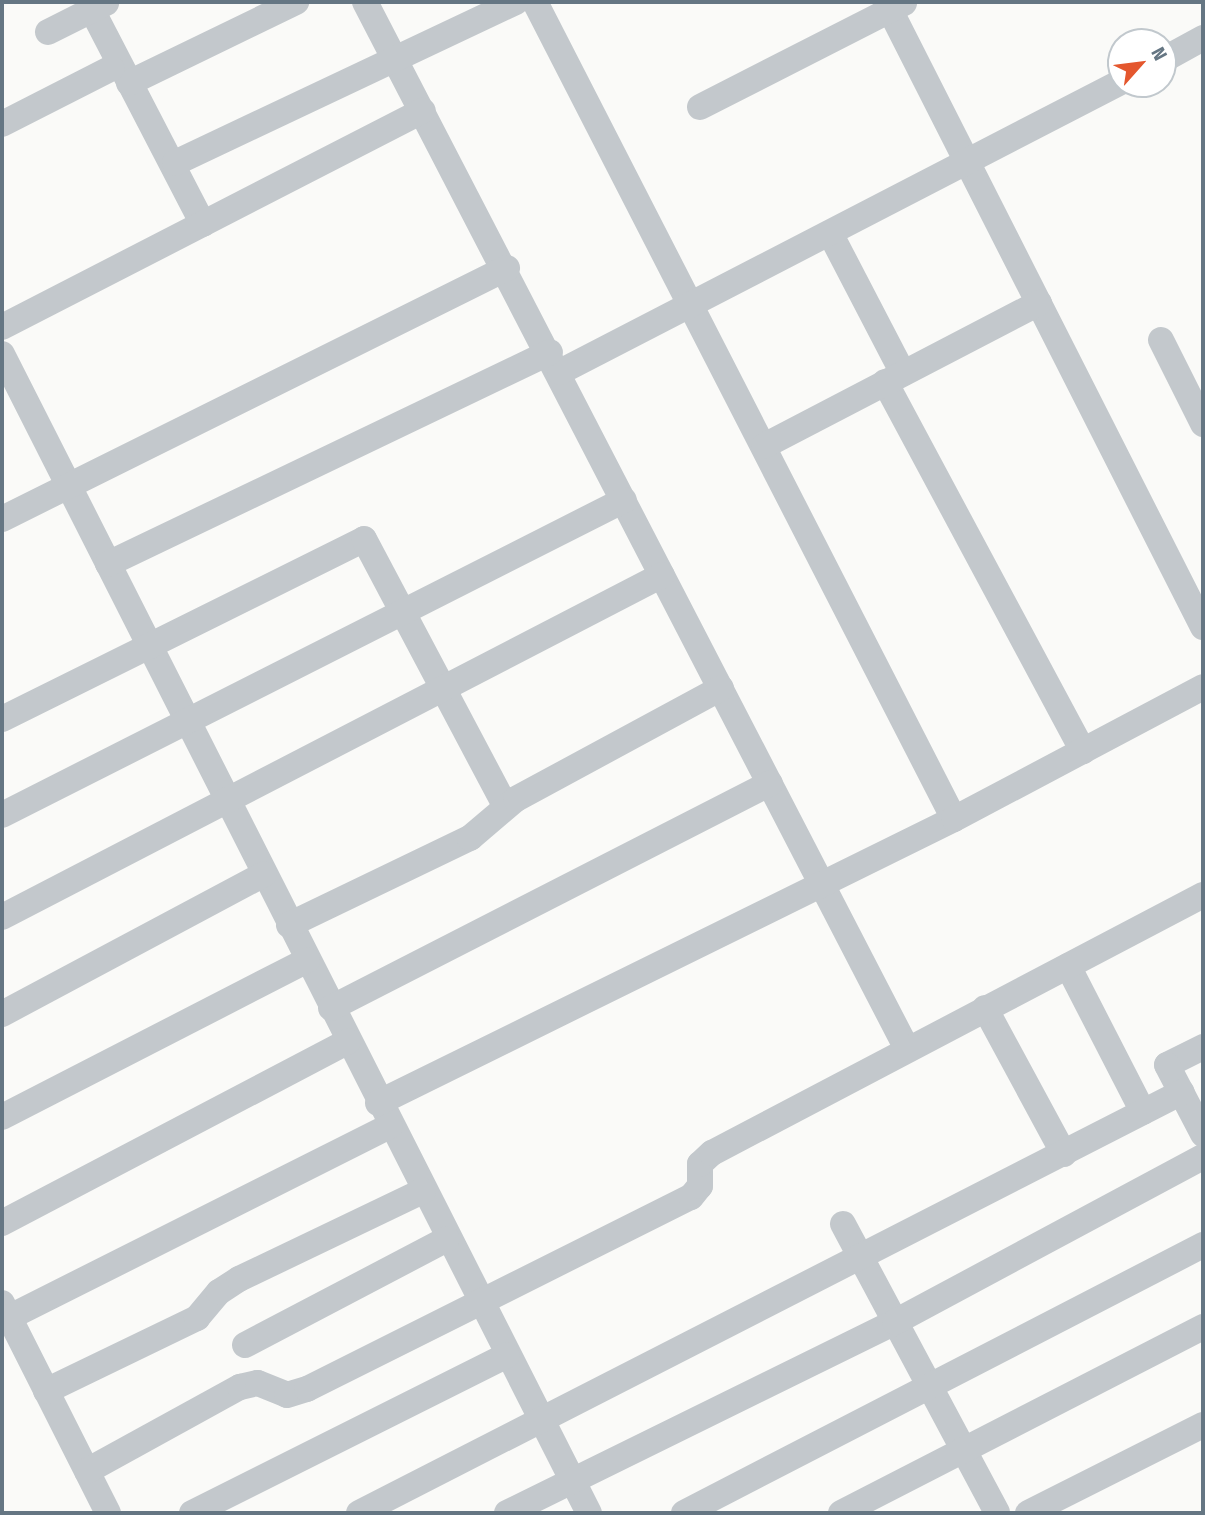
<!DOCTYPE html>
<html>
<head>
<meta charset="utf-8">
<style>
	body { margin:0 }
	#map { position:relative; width:1205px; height:1515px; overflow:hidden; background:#fafaf8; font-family:"Fira Sans Condensed",sans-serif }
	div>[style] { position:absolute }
	.minor>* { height:26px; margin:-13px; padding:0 13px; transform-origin:13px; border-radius:13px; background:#c3c8cc }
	span { translate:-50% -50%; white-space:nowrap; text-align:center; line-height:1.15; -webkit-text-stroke:7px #fff; paint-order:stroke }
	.frame { position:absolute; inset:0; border:4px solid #657683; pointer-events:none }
	.north { position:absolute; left:1107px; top:28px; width:70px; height:70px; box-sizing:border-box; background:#fff; border:2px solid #c1c8cd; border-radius:50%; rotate:62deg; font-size:19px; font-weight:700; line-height:28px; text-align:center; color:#657683 }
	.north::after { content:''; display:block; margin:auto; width:24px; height:32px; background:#e4572e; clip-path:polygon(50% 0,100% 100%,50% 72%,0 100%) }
</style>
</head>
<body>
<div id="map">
	<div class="minor">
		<div style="left:365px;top:2px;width:1179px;rotate:62.63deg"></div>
		<div style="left:535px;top:2px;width:918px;rotate:62.85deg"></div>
		<div style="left:886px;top:2px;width:701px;rotate:63.11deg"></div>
		<div style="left:92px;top:10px;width:241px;rotate:62.6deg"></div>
		<div style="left:48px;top:32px;width:65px;rotate:-26.6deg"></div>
		<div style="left:1163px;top:60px;width:46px;rotate:-28.8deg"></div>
		<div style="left:129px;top:83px;width:186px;rotate:-25.9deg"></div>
		<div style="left:700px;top:107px;width:229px;rotate:-27deg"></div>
		<div style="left:2px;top:124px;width:123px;rotate:-27deg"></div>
		<div style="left:175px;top:163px;width:377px;rotate:-25.3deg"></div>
		<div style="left:830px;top:233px;width:158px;rotate:62.5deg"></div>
		<div style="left:2px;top:327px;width:473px;rotate:-27.2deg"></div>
		<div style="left:1161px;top:340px;width:94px;rotate:63.4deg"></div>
		<div style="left:2px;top:354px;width:1299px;rotate:63.14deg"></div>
		<div style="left:560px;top:372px;width:632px;rotate:-27.34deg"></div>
		<div style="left:885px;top:382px;width:419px;rotate:61.8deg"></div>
		<div style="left:764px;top:446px;width:310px;rotate:-27.5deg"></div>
		<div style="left:2px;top:519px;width:564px;rotate:-26.43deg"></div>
		<div style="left:108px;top:564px;width:490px;rotate:-25.6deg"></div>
		<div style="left:2px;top:719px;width:404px;rotate:-26.4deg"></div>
		<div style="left:364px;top:539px;width:303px;rotate:62.1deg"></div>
		<div style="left:2px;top:815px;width:697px;rotate:-26.86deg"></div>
		<div style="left:2px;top:917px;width:743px;rotate:-27.39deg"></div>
		<div style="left:289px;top:925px;width:201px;rotate:-25.7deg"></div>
		<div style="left:470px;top:838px;width:60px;rotate:-40.3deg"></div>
		<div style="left:516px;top:799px;width:233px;rotate:-28.4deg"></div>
		<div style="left:1068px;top:966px;width:164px;rotate:62.8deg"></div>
		<div style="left:331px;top:1008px;width:493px;rotate:-27.1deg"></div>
		<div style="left:985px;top:1008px;width:166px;rotate:61.6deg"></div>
		<div style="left:2px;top:1014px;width:297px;rotate:-28.1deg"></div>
		<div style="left:1203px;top:1047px;width:40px;rotate:153.4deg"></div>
		<div style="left:1167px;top:1065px;width:78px;rotate:62.4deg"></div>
		<div style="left:378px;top:1103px;width:642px;rotate:-26.25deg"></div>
		<div style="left:954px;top:819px;width:282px;rotate:-27.9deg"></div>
		<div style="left:2px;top:1117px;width:343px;rotate:-27.2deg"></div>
		<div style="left:2px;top:1223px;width:391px;rotate:-27.7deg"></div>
		<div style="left:843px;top:1224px;width:327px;rotate:61.9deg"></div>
		<div style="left:2px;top:1303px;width:235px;rotate:63.2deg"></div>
		<div style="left:2px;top:1321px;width:434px;rotate:-26.7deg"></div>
		<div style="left:245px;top:1345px;width:228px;rotate:-27.7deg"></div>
		<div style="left:46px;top:1391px;width:168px;rotate:-25.8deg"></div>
		<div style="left:197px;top:1318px;width:34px;rotate:-50deg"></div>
		<div style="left:219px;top:1292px;width:24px;rotate:-33deg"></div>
		<div style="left:239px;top:1279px;width:204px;rotate:-25.6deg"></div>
		<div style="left:87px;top:1471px;width:175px;rotate:-28.8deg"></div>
		<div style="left:240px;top:1387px;width:18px;rotate:-13deg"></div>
		<div style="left:258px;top:1383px;width:31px;rotate:22deg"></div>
		<div style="left:287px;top:1395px;width:21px;rotate:-17deg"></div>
		<div style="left:307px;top:1389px;width:429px;rotate:-26.6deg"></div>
		<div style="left:691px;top:1197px;width:14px;rotate:-51deg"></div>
		<div style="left:700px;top:1186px;width:22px;rotate:-90deg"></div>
		<div style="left:700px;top:1164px;width:16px;rotate:-43deg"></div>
		<div style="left:712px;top:1153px;width:555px;rotate:-27.72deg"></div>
		<div style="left:192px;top:1513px;width:352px;rotate:-26.6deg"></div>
		<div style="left:359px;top:1513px;width:924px;rotate:-27.09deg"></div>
		<div style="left:507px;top:1513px;width:432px;rotate:-26.2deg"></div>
		<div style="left:895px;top:1322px;width:349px;rotate:-28.2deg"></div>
		<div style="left:684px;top:1513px;width:584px;rotate:-27.31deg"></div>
		<div style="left:841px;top:1513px;width:407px;rotate:-27.2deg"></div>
		<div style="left:1028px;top:1513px;width:196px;rotate:-26.7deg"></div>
	</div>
	<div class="frame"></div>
	<div class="north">N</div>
</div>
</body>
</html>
